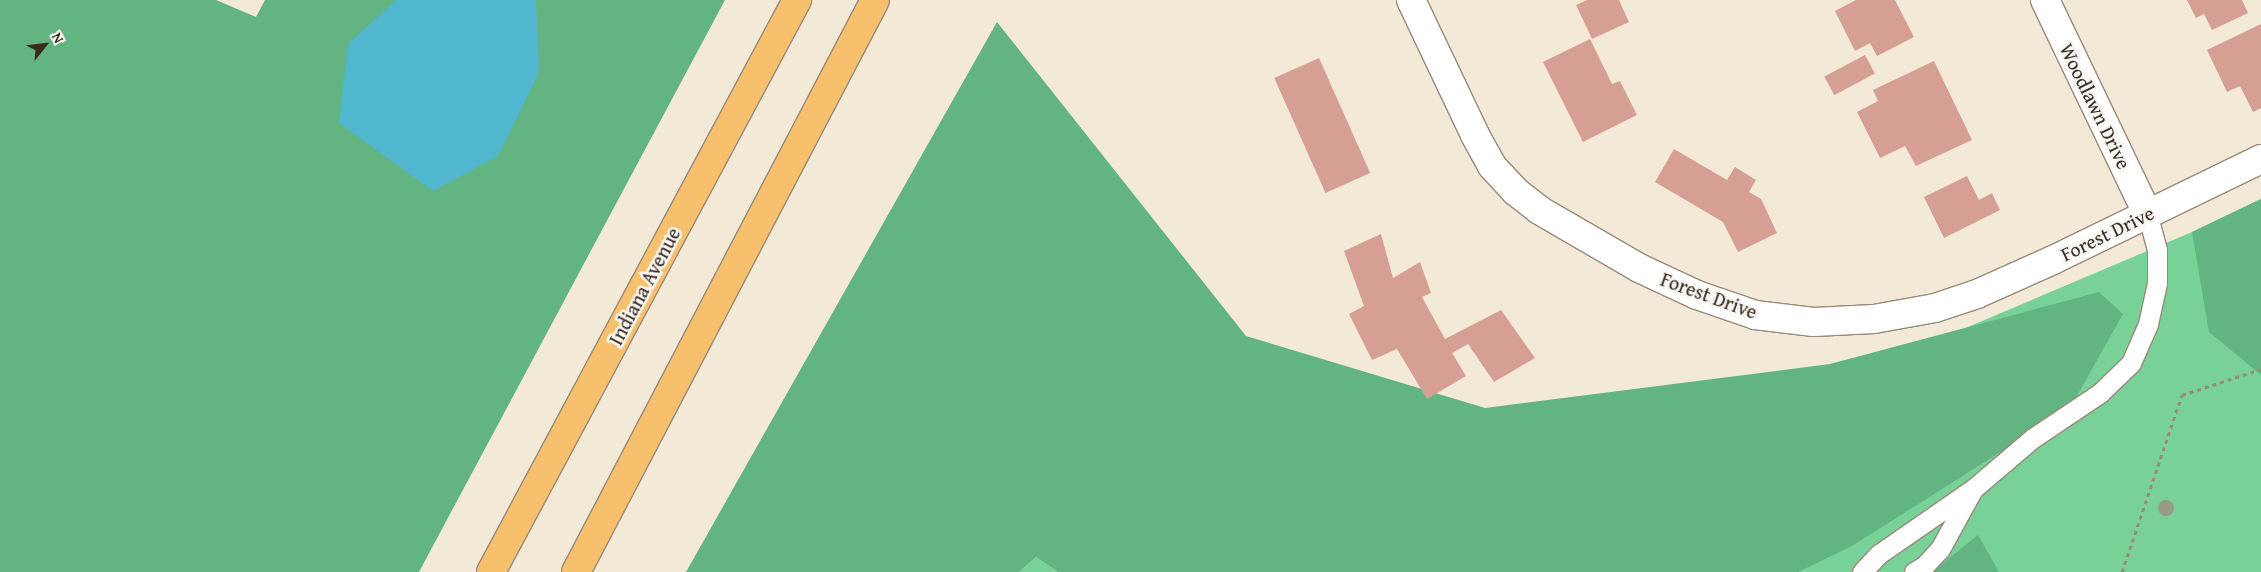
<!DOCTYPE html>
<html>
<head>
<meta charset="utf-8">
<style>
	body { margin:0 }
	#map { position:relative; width:2261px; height:572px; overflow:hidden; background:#f3e9d7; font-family:"Gentium Book Plus",serif }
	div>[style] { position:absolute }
	.green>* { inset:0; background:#78d298 }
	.forest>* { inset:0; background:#62b480 }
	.water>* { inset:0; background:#50b7ce }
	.building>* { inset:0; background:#d69f94; transform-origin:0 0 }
	.path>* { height:3px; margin-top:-1.5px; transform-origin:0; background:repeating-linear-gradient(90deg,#978a7a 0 4px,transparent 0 8px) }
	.roads { filter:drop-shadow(1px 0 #978a7a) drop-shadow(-1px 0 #978a7a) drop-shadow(0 1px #978a7a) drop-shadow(0 -1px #978a7a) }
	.service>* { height:19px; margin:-9.5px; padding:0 9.5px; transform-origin:9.5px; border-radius:9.5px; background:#fff }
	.minor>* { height:28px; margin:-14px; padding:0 14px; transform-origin:14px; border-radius:14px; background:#fff }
	.primary>* { height:28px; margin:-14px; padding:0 14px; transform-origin:14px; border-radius:14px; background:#f7c06c }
	.trees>* { width:16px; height:16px; margin:-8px; border-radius:50%; background:#989b86 }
	span { translate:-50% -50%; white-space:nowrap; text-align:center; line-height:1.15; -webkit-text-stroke:5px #f6f6f2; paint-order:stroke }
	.street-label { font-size:20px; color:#3b2a1e }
	.north { position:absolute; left:20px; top:20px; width:50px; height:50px; -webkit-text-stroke:4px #f6f6f2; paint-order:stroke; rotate:61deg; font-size:14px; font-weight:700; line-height:20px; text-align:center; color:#3b2a1e }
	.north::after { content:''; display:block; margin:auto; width:18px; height:22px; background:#3b2a1e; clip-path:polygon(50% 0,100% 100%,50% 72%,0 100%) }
</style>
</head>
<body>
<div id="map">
	<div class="green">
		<div style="clip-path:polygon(2261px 199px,2261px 572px,1560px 572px,1916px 349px,2192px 232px)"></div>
		<div style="clip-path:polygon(1036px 557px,1058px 572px,1019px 572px)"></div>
	</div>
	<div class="forest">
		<div style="clip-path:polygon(0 0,216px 0,256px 17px,265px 0,725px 0,419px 572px,0 572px)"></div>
		<div style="clip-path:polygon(997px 22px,1246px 336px,1485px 408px,1830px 364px,2099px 292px,2123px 314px,2070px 408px,1852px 546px,1798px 572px,1058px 572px,1036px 557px,1019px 572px,686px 572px)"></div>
		<div style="clip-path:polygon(2261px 199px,2261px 375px,2209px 332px,2192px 232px)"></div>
		<div style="clip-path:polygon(1978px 535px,1999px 572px,1932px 572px)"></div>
	</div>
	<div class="water">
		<div style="clip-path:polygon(396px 0,536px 0,539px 73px,498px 156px,433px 191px,339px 123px,348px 44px)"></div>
	</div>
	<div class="building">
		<div style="clip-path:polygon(1587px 0,1619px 0,1629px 22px,1592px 39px,1576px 5px)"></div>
		<div style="clip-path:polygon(1856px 0,1895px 0,1914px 37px,1877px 56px,1870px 43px,1855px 51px,1835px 11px)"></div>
		<div style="clip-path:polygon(2187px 0,2242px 0,2248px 13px,2212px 30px,2204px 14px,2196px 18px)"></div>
		<div style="clip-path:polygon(2261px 24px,2261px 108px,2253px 112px,2240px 86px,2227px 92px,2207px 50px)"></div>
		<div style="clip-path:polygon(1590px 39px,1612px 84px,1620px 81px,1637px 115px,1583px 142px,1543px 62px)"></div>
		<div style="left:1865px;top:55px;width:21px;height:46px;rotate:62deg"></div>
		<div style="left:1319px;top:58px;width:126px;height:49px;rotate:66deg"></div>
		<div style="clip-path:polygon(1934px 61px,1972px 140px,1916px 166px,1905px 146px,1880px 158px,1857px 112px,1878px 101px,1873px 90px)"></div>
		<div style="clip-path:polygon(1674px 149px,1727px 180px,1735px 167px,1756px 180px,1749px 192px,1761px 199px,1777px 233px,1738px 252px,1723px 222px,1655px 182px)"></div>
		<div style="clip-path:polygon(1967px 176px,1979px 200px,1992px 193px,2000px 210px,1944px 238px,1924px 197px)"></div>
		<div style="clip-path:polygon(1381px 234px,1393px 278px,1420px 262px,1431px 293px,1422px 297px,1445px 339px,1501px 310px,1535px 358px,1494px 382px,1468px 344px,1452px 353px,1466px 376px,1427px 399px,1397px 349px,1372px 360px,1349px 314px,1364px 306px,1344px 251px)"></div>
	</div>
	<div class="path">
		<div style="left:2122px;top:572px;width:187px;rotate:-71.3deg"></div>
		<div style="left:2182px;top:395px;width:83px;rotate:-18.2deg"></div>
	</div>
	<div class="roads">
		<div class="service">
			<div style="left:1862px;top:572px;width:25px;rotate:-47deg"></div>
			<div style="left:1879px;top:554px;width:114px;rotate:-34.7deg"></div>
			<div style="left:1973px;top:489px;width:79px;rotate:-40.4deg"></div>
			<div style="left:2033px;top:438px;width:81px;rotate:-33.9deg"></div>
			<div style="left:2100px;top:393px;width:43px;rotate:-44.1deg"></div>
			<div style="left:2131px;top:363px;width:43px;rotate:-66.4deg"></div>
			<div style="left:2148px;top:324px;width:42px;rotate:-77.6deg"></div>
			<div style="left:2157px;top:283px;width:33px;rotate:-90deg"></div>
			<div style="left:2157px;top:250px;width:38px;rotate:-105deg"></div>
			<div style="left:1914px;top:572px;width:12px;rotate:-31deg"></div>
			<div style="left:1924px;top:566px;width:23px;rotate:-47deg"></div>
			<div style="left:1940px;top:549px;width:68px;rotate:-61.2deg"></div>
		</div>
		<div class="minor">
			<div style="left:1411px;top:0;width:149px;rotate:64.6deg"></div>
			<div style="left:1475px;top:135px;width:35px;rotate:61deg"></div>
			<div style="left:1492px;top:166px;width:34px;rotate:47deg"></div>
			<div style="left:1515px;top:191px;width:31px;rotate:38deg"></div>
			<div style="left:1539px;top:210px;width:116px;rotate:30.1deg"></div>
			<div style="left:1639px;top:268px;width:64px;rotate:25deg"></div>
			<div style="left:1697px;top:295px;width:61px;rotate:19deg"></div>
			<div style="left:1755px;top:315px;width:59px;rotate:6.8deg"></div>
			<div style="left:1814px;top:322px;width:60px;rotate:-2.9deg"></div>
			<div style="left:1874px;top:319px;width:62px;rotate:-10.2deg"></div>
			<div style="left:1935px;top:308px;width:44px;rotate:-18.4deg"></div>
			<div style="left:1977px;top:294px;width:83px;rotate:-24.1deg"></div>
			<div style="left:2053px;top:260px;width:231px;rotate:-25.9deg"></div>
			<div style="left:2045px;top:0;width:236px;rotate:64.4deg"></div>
		</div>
		<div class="primary">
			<div style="left:491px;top:572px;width:649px;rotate:-61.85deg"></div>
			<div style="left:576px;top:572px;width:645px;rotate:-62.4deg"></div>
		</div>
	</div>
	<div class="trees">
		<div style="left:2166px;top:508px"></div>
	</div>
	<div class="street-label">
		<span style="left:2096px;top:106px;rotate:64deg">Woodlawn Drive</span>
		<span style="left:2107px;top:233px;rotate:-26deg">Forest Drive</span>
		<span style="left:644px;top:286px;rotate:-62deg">Indiana Avenue</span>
		<span style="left:1709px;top:295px;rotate:20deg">Forest Drive</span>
	</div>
	<div class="north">N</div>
</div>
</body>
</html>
